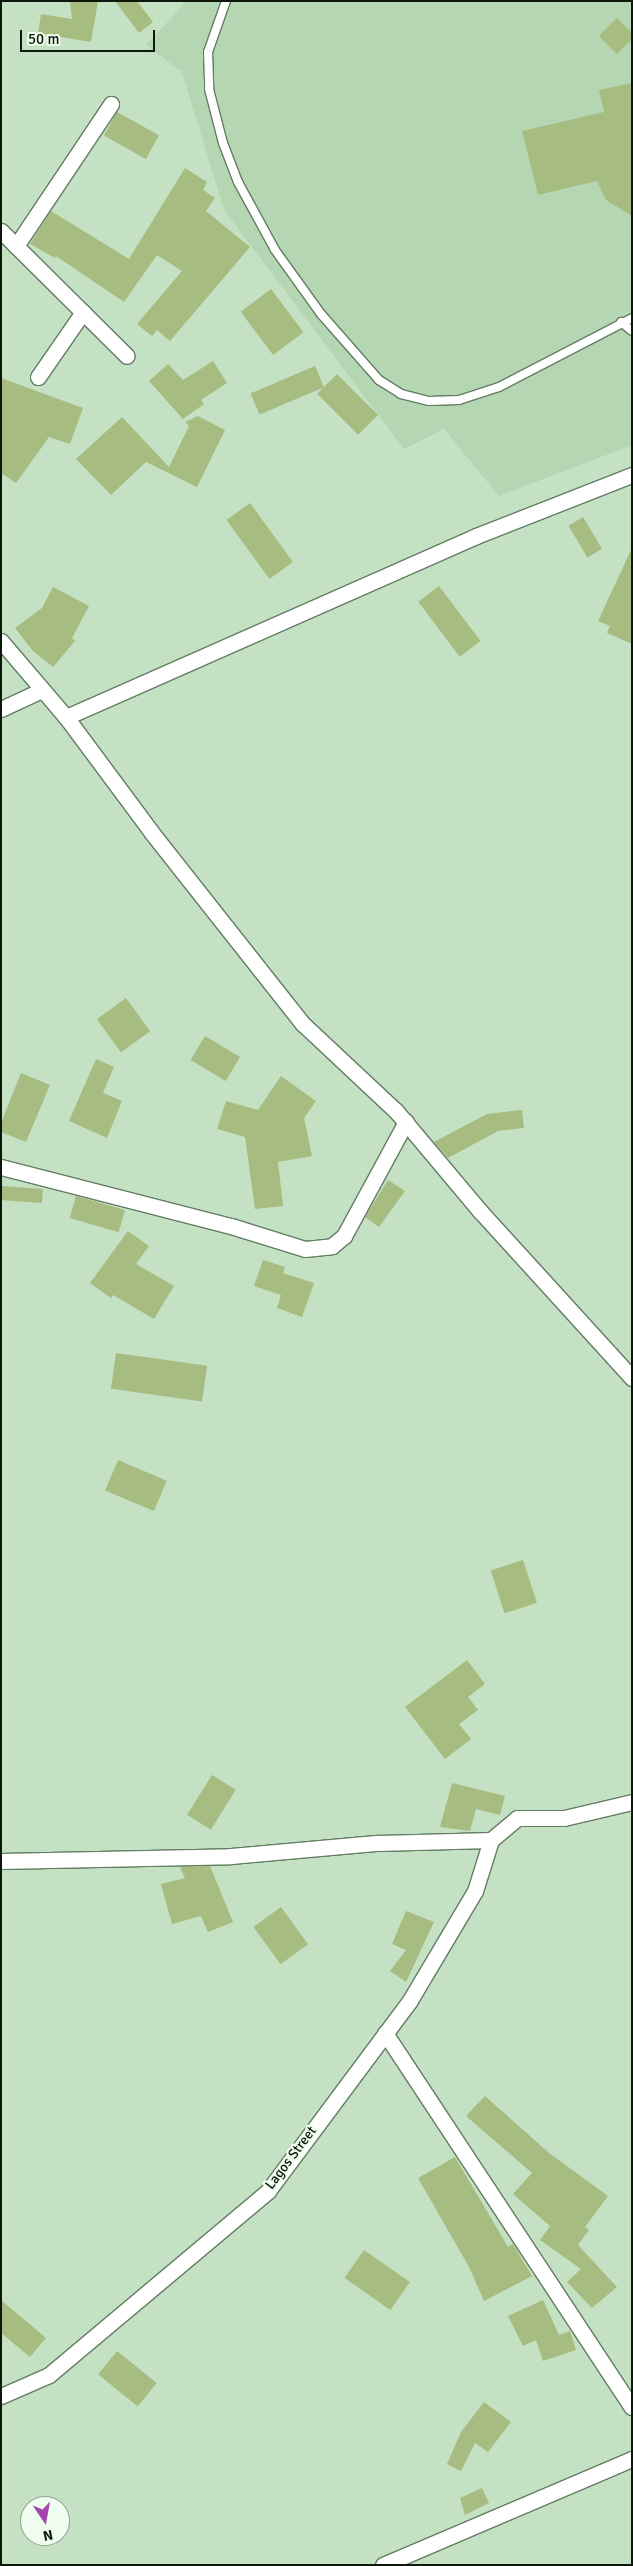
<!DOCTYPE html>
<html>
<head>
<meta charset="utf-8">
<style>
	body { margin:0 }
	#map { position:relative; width:633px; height:2566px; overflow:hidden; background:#c4e1c3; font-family:Signika,sans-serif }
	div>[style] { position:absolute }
	.built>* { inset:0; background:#b4d6b3 }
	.building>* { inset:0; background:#a6bc80; transform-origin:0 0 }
	.roads { filter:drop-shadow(1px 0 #637d62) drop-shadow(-1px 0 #637d62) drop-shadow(0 1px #637d62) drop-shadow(0 -1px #637d62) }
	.lane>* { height:8px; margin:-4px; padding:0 4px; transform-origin:4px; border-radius:4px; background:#fff }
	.street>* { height:15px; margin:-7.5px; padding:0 7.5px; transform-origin:7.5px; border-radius:7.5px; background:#fff }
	span { translate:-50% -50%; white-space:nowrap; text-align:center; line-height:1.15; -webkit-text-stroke:4.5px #effeee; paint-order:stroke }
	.street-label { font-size:14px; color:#0d170c }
	.frame { position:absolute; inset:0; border:2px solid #0d170c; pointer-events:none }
	.north { position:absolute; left:20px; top:2496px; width:50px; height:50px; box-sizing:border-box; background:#effeee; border:1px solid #95a294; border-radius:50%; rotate:168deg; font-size:14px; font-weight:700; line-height:20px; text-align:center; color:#0d170c }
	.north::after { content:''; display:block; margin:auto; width:18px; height:22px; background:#a545ad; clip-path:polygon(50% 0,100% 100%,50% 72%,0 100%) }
	.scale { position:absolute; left:20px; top:30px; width:135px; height:22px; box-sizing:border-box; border:2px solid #0d170c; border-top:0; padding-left:6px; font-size:15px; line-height:18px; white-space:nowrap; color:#0d170c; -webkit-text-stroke:4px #effeee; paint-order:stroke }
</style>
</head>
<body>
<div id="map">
	<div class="built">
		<div style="clip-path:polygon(187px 1px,632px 1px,632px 445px,499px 496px,444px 429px,404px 449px,224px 210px,182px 72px,146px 45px)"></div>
	</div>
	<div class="building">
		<div style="clip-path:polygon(70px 1px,98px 1px,91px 42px,38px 33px,41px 14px,72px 19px)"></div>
		<div style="clip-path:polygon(115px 1px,137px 1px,153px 22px,139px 33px)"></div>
		<div style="clip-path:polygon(617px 18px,632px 33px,632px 39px,617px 54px,599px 36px)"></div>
		<div style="clip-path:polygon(632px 83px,632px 216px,606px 200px,597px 181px,538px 195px,522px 131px,604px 112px,599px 90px)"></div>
		<div style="left:117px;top:112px;width:48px;height:27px;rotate:29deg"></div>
		<div style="clip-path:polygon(185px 168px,207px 182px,203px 190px,215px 198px,206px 211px,250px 247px,170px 341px,157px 330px,152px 336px,137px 324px,182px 271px,157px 255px,124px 302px,56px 256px,55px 258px,30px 244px,51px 211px,129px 259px)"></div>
		<div style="left:271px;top:289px;width:54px;height:38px;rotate:53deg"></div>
		<div style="clip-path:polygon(213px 361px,227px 383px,201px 400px,204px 404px,183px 419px,149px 381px,168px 364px,183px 380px)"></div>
		<div style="left:315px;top:366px;width:23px;height:70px;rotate:67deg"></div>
		<div style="left:337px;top:374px;width:58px;height:28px;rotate:45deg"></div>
		<div style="clip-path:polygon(1px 378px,83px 408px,70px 444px,49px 437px,16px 483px,1px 473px)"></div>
		<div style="clip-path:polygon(198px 416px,225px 430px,197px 487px,146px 462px,111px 495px,76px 459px,122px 417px,169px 467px,189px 426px,185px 422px)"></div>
		<div style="left:250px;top:503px;width:73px;height:29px;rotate:54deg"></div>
		<div style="left:583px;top:517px;width:37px;height:17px;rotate:59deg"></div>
		<div style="clip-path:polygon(632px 548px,632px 644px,607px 633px,610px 626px,598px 621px)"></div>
		<div style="left:439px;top:586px;width:69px;height:26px;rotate:53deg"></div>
		<div style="clip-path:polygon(53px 587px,89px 606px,72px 638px,75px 641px,53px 667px,33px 651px,15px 628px,42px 608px)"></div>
		<div style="left:126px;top:998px;width:41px;height:36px;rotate:54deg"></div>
		<div style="left:205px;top:1036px;width:41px;height:28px;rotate:31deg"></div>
		<div style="clip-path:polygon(96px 1059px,114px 1067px,103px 1093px,122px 1101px,107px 1138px,69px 1121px)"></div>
		<div style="clip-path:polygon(21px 1073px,50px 1085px,26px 1142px,1px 1132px,1px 1123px)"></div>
		<div style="clip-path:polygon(281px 1076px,316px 1101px,304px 1118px,312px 1156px,278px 1162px,283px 1206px,255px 1209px,245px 1137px,217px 1129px,226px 1101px,258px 1110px)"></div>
		<div style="clip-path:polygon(522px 1110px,524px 1128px,498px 1131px,448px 1158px,434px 1142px,487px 1114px)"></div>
		<div style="clip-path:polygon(388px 1180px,405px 1191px,379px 1227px,365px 1217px)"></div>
		<div style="left:1px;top:1186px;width:42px;height:14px;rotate:4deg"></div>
		<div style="left:76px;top:1196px;width:51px;height:23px;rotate:16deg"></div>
		<div style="clip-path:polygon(128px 1231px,149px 1246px,136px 1264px,174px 1286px,154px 1319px,113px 1295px,111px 1298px,90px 1283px)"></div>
		<div style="clip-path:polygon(263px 1260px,285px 1267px,283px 1273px,314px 1283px,302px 1317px,277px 1308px,281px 1295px,254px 1286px)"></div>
		<div style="left:116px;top:1353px;width:92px;height:36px;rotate:8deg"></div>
		<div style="left:118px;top:1460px;width:53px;height:33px;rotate:23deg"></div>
		<div style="left:523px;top:1560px;width:45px;height:34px;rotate:72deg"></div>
		<div style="clip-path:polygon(467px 1660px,485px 1684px,468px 1697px,478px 1710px,459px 1724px,471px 1739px,445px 1759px,405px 1707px)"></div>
		<div style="left:212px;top:1775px;width:28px;height:47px;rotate:32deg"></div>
		<div style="clip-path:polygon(452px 1783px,505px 1796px,500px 1815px,476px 1809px,470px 1831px,440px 1827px)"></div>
		<div style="clip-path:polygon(184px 1866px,210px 1866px,233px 1922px,208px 1932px,201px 1916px,172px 1924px,161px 1884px,185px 1878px,180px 1868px)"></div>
		<div style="left:281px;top:1907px;width:46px;height:34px;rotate:54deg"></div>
		<div style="clip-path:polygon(406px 1911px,434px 1922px,406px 1982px,390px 1971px,406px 1950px,392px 1944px)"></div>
		<div style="clip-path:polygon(485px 2096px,549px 2153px,608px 2196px,585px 2227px,589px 2230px,578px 2245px,617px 2287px,592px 2308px,567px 2282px,581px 2269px,540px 2240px,550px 2226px,513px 2194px,532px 2173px,466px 2116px)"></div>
		<div style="clip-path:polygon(455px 2157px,508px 2247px,513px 2244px,532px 2276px,484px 2301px,469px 2267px,418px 2178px)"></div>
		<div style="left:364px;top:2250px;width:56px;height:34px;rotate:35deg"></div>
		<div style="clip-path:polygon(1px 2300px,46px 2338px,30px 2357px,1px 2333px)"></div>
		<div style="clip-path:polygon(543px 2300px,559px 2335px,570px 2331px,576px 2350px,543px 2361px,536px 2340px,523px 2346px,508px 2316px)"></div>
		<div style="left:117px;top:2351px;width:51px;height:30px;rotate:39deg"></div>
		<div style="clip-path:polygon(484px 2402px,511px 2422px,488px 2452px,475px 2443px,461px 2471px,447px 2464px,461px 2432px)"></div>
		<div style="clip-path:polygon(482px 2488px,489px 2503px,465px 2515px,460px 2498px)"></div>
	</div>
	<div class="roads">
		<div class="lane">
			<div style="left:226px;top:1px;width:54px;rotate:109.4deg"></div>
			<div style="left:208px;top:52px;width:37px;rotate:88deg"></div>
			<div style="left:209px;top:89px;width:56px;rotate:75.5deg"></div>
			<div style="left:223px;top:143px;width:42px;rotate:69deg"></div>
			<div style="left:238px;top:182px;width:77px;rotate:61.4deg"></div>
			<div style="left:275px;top:250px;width:79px;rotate:54.3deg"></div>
			<div style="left:321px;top:314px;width:88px;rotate:48.7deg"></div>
			<div style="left:379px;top:380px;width:26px;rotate:32deg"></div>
			<div style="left:401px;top:394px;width:29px;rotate:14deg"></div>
			<div style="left:429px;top:401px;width:30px;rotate:-2deg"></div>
			<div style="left:459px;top:400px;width:42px;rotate:-18deg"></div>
			<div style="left:499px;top:387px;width:150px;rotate:-27.4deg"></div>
			<div style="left:621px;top:322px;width:14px;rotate:39deg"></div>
		</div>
		<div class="street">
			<div style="left:1px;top:231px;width:177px;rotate:44.8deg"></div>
			<div style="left:16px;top:246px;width:171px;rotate:-56.2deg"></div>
			<div style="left:38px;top:377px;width:79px;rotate:-55.3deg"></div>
			<div style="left:1px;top:641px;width:100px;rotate:49.5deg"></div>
			<div style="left:66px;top:717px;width:144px;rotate:53.4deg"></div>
			<div style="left:152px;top:833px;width:243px;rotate:51.7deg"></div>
			<div style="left:303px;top:1024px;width:127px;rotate:43.1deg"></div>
			<div style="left:396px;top:1111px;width:131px;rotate:50deg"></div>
			<div style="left:480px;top:1211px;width:226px;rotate:47.7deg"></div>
			<div style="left:1px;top:709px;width:45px;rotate:-24.9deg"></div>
			<div style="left:66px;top:717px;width:448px;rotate:-23.8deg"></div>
			<div style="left:476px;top:536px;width:168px;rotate:-21.4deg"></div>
			<div style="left:1px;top:1167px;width:237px;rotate:14.4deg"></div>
			<div style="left:231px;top:1226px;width:77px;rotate:17.3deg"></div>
			<div style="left:305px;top:1249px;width:27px;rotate:-6deg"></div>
			<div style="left:332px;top:1246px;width:16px;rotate:-40deg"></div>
			<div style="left:344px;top:1236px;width:130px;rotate:-61.5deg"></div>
			<div style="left:1px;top:1861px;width:230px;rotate:-1.2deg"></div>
			<div style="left:231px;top:1856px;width:148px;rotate:-5.1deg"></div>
			<div style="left:378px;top:1843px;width:113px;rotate:-1.5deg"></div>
			<div style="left:491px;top:1840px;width:34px;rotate:-40deg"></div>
			<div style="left:517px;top:1818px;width:47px"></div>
			<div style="left:564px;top:1818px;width:70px;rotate:-13.2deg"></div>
			<div style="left:385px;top:2033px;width:448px;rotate:56.6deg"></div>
			<div style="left:1px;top:2396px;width:52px;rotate:-23.6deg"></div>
			<div style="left:49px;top:2375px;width:286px;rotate:-40deg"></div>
			<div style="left:268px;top:2191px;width:236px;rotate:-53.3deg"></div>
			<div style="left:409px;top:2002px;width:129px;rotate:-59.3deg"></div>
			<div style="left:475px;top:1891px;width:53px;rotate:-72.6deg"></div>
			<div style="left:383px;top:2565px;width:271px;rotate:-23.1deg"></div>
		</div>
	</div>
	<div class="street-label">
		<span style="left:291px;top:2158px;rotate:-53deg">Lagos Street</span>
	</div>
	<div class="frame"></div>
	<div class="north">N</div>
	<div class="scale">50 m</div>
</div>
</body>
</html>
